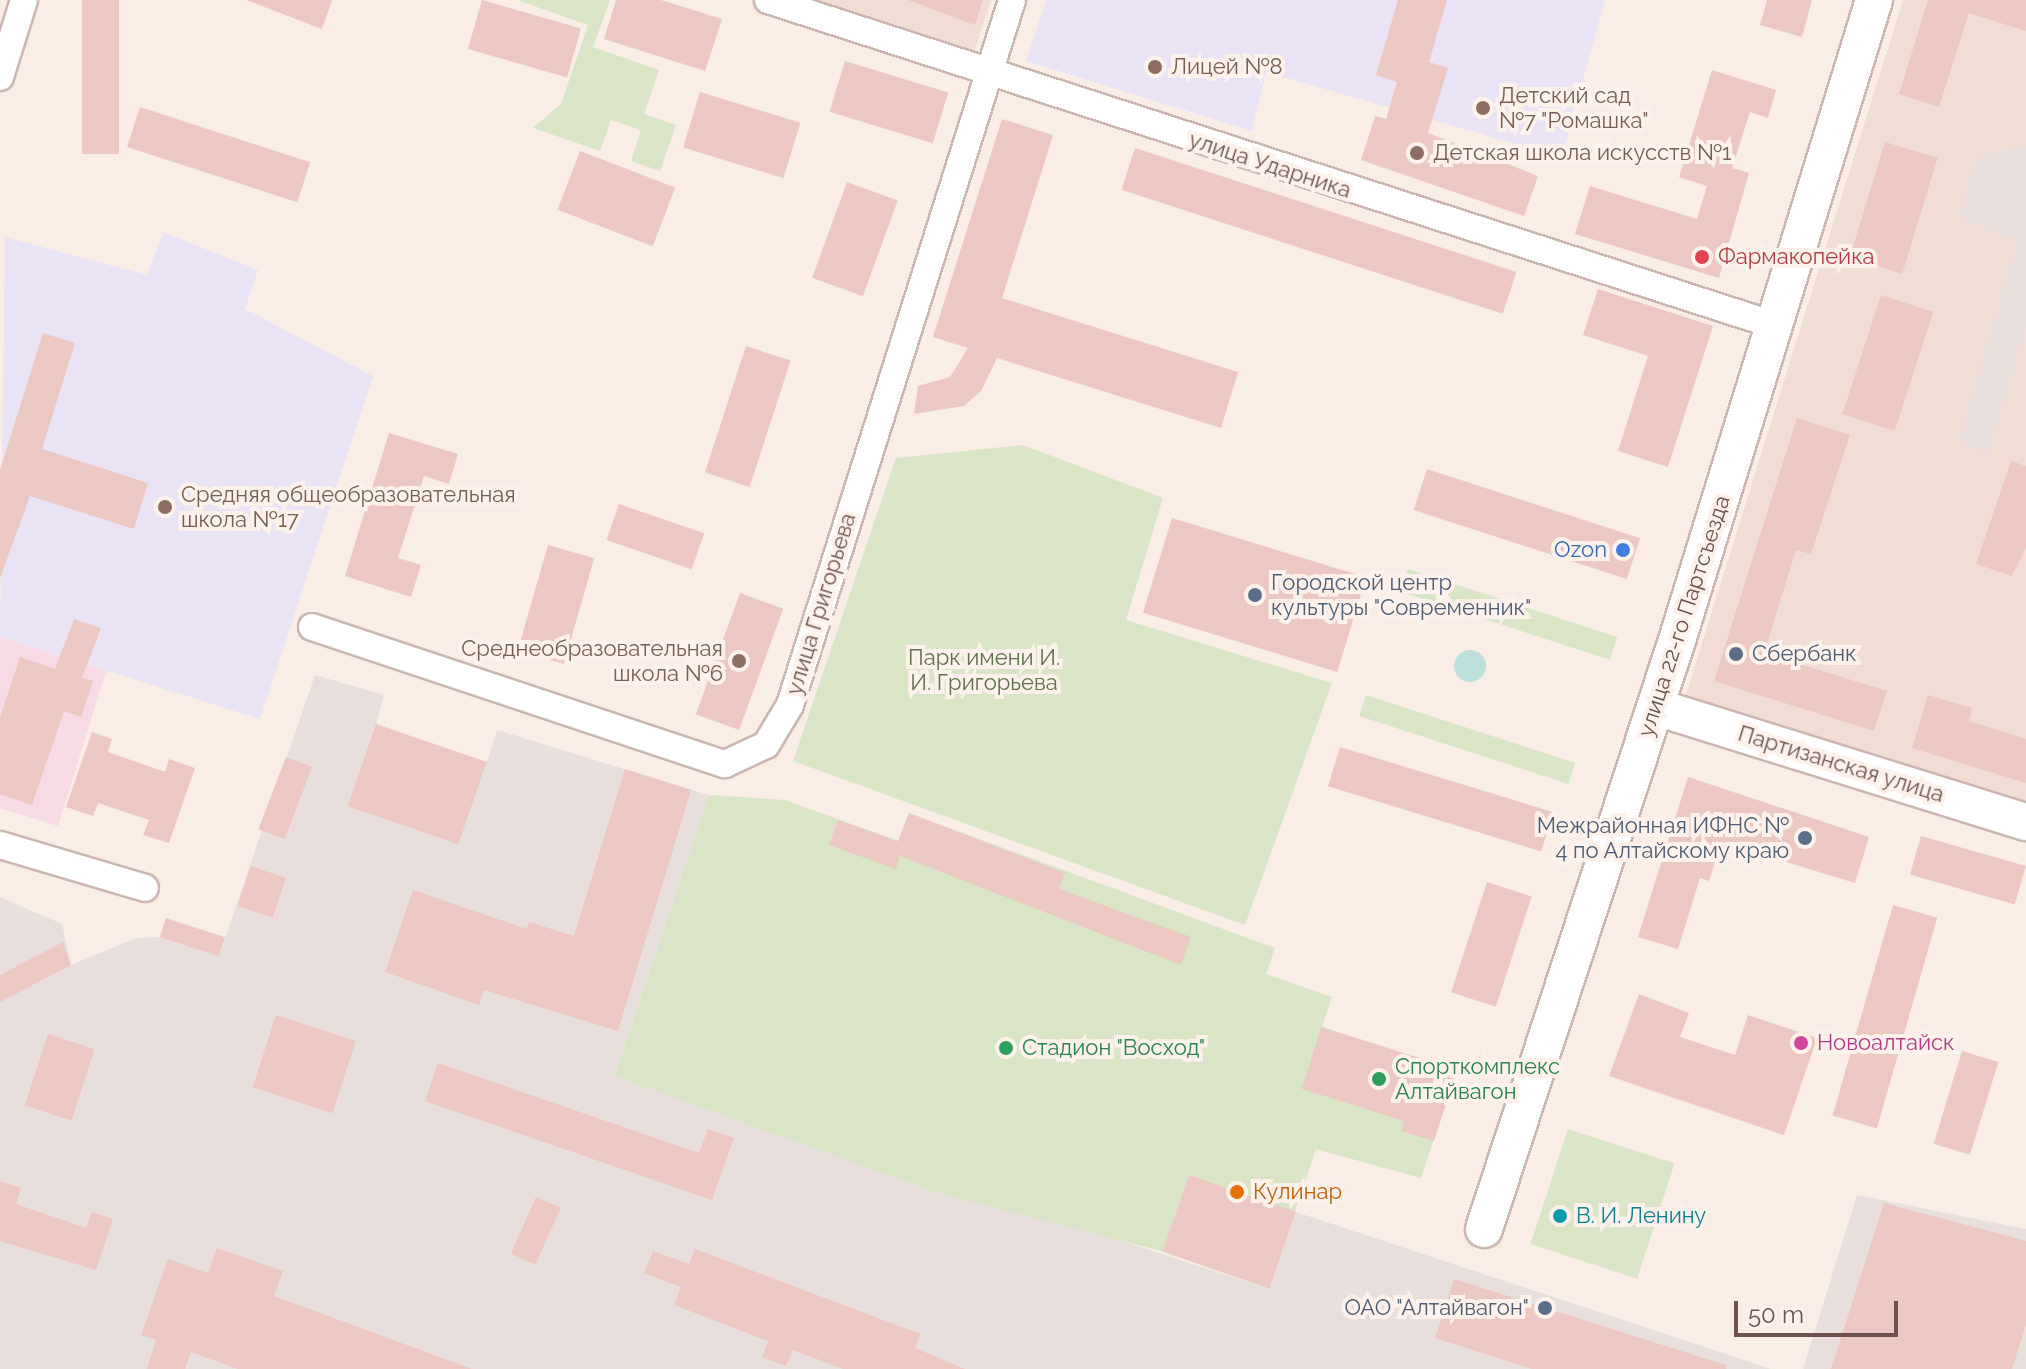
<!DOCTYPE html>
<html>
<head>
<meta charset="utf-8">
<style>
	body { margin:0 }
	#map { position:relative; width:2026px; height:1369px; overflow:hidden; background:#f9ede6; font-family:Raleway,sans-serif }
	div>[style] { position:absolute }
	.residential>* { inset:0; background:#f0ded5 }
	.industrial>* { inset:0; background:#e8dfdc }
	.education>* { inset:0; background:#eae3f5 }
	.medical>* { inset:0; background:#f6dae4 }
	.green>* { inset:0; background:#d9e5c6; transform-origin:0 0 }
	.water>* { inset:0; background:#bde0dd }
	.round { border-radius:50% }
	.building>* { inset:0; background:#ebc8c1; transform-origin:0 0 }
	.roads { filter:drop-shadow(2px 0 #ccb6b0) drop-shadow(-2px 0 #ccb6b0) drop-shadow(0 2px #ccb6b0) drop-shadow(0 -2px #ccb6b0) }
	.street>* { height:26px; margin:-13px; padding:0 13px; transform-origin:13px; border-radius:13px; background:#fff }
	.secondary>* { height:36px; margin:-18px; padding:0 18px; transform-origin:18px; border-radius:18px; background:#fff }
	.dots>* { width:22px; height:22px; translate:-50% -50%; box-sizing:border-box; border:4px solid #fcf2eb; border-radius:50% }
	span { translate:-50% -50%; white-space:nowrap; text-align:center; line-height:1.15; -webkit-text-stroke:8px #fcf2eb; paint-order:stroke }
	.education-label { font-size:22px; color:#785e54 }
	.left { translate:0 -50%; text-align:left }
	.right { translate:-100% -50%; text-align:right }
	.street-label { font-size:22px; color:#6f524e }
	.health-label { font-size:22px; color:#be3a42 }
	.shop-label { font-size:22px; color:#366cbe }
	.service-label { font-size:22px; color:#4e5e75 }
	.park-label { font-size:22px; color:#5e7348 }
	.hotel-label { font-size:22px; color:#b23c85 }
	.leisure-label { font-size:22px; color:#27864d }
	.food-label { font-size:22px; color:#c56008 }
	.culture-label { font-size:22px; color:#0d838f }
	.scale { position:absolute; left:1734px; top:1301px; width:164px; height:36px; box-sizing:border-box; border:4px solid #6f524e; border-top:0; padding-left:10px; font-size:24px; line-height:28px; white-space:nowrap; color:#6f524e; -webkit-text-stroke:6px #fcf2eb; paint-order:stroke }
</style>
</head>
<body>
<div id="map">
	<div class="residential">
		<div style="clip-path:polygon(816px 0,991px 0,974px 53px)"></div>
		<div style="clip-path:polygon(1903px 0,2026px 0,2026px 807px,1684px 701px)"></div>
	</div>
	<div class="industrial">
		<div style="clip-path:polygon(2026px 146px,2026px 329px,1988px 455px,1958px 442px,2017px 240px,1958px 218px,1976px 157px)"></div>
		<div style="clip-path:polygon(315px 675px,384px 695px,376px 725px,487px 762px,497px 730px,709px 795px,614px 1075px,1269px 1289px,1296px 1212px,1771px 1369px,0 1369px,0 897px,62px 924px,71px 965px,136px 938px,160px 937px,219px 956px)"></div>
		<div style="clip-path:polygon(1857px 1195px,2026px 1229px,2026px 1369px,1803px 1369px)"></div>
	</div>
	<div class="education">
		<div style="clip-path:polygon(1046px 0,1605px 0,1562px 157px,1266px 72px,1252px 131px,1026px 61px)"></div>
		<div style="clip-path:polygon(163px 232px,258px 270px,245px 309px,373px 376px,260px 719px,0 637px,5px 237px,147px 275px)"></div>
	</div>
	<div class="medical">
		<div style="clip-path:polygon(0 637px,106px 671px,58px 826px,0 808px)"></div>
	</div>
	<div class="green">
		<div style="clip-path:polygon(517px 0,610px 0,593px 47px,659px 70px,644px 114px,676px 125px,660px 171px,631px 161px,641px 130px,611px 120px,600px 151px,533px 128px,561px 104px,588px 25px)"></div>
		<div style="clip-path:polygon(1023px 445px,1163px 498px,1126px 620px,1332px 683px,1245px 925px,793px 761px,896px 458px)"></div>
		<div style="left:1408px;top:569px;width:220px;height:24px;rotate:18deg"></div>
		<div style="left:1366px;top:695px;width:220px;height:22px;rotate:18deg"></div>
		<div style="clip-path:polygon(709px 795px,785px 800px,898px 841px,909px 813px,1275px 948px,1266px 974px,1332px 997px,1322px 1027px,1457px 1070px,1421px 1178px,1316px 1149px,1269px 1289px,1161px 1251px,935px 1192px,614px 1076px)"></div>
		<div style="left:1568px;top:1129px;width:112px;height:121px;rotate:18deg"></div>
	</div>
	<div class="water">
		<div class="round" style="left:1454px;top:650px;width:32px;height:32px"></div>
	</div>
	<div class="building">
		<div style="left:82px;top:0;width:37px;height:154px"></div>
		<div style="clip-path:polygon(246px 0,332px 0,322px 29px)"></div>
		<div style="left:482px;top:0;width:103px;height:51px;rotate:16deg"></div>
		<div style="clip-path:polygon(616px 0,661px 0,722px 19px,705px 71px,604px 39px)"></div>
		<div style="clip-path:polygon(908px 0,983px 0,975px 25px)"></div>
		<div style="clip-path:polygon(1398px 0,1447px 0,1429px 62px,1448px 68px,1428px 133px,1538px 176px,1524px 216px,1361px 160px,1375px 116px,1386px 119px,1397px 82px,1376px 75px)"></div>
		<div style="clip-path:polygon(1767px 0,1812px 0,1802px 37px,1760px 25px)"></div>
		<div style="clip-path:polygon(1928px 0,2026px 0,2026px 31px,1969px 13px,1939px 107px,1899px 94px)"></div>
		<div style="left:845px;top:61px;width:108px;height:53px;rotate:17deg"></div>
		<div style="clip-path:polygon(1712px 70px,1776px 90px,1768px 118px,1750px 112px,1732px 168px,1749px 173px,1719px 278px,1575px 234px,1590px 186px,1697px 219px,1707px 186px,1679px 177px)"></div>
		<div style="left:700px;top:92px;width:105px;height:58px;rotate:17deg"></div>
		<div style="left:140px;top:107px;width:179px;height:42px;rotate:18deg"></div>
		<div style="clip-path:polygon(1002px 119px,1053px 135px,1002px 298px,1238px 372px,1221px 428px,997px 358px,981px 391px,964px 406px,914px 414px,918px 386px,950px 377px,968px 348px,933px 337px)"></div>
		<div style="left:1885px;top:142px;width:55px;height:121px;rotate:17deg"></div>
		<div style="left:1135px;top:148px;width:401px;height:44px;rotate:18deg"></div>
		<div style="left:580px;top:151px;width:102px;height:63px;rotate:21deg"></div>
		<div style="left:847px;top:182px;width:54px;height:102px;rotate:20deg"></div>
		<div style="clip-path:polygon(1598px 289px,1713px 326px,1668px 467px,1618px 451px,1648px 356px,1583px 335px)"></div>
		<div style="left:1881px;top:295px;width:55px;height:125px;rotate:18deg"></div>
		<div style="clip-path:polygon(43px 333px,75px 343px,42px 449px,148px 483px,134px 529px,30px 496px,0 578px,0 470px)"></div>
		<div style="left:746px;top:346px;width:47px;height:133px;rotate:18deg"></div>
		<div style="clip-path:polygon(1797px 418px,1850px 435px,1811px 554px,1796px 550px,1764px 653px,1887px 691px,1874px 731px,1714px 681px)"></div>
		<div style="clip-path:polygon(389px 433px,458px 454px,449px 484px,424px 476px,398px 558px,421px 565px,411px 597px,345px 576px)"></div>
		<div style="clip-path:polygon(2011px 461px,2026px 466px,2026px 548px,2012px 576px,1976px 564px)"></div>
		<div style="left:1427px;top:469px;width:224px;height:43px;rotate:18deg"></div>
		<div style="left:619px;top:504px;width:90px;height:38px;rotate:19deg"></div>
		<div style="left:1172px;top:518px;width:203px;height:99px;rotate:17deg"></div>
		<div style="left:548px;top:545px;width:48px;height:110px;rotate:16deg"></div>
		<div style="left:740px;top:593px;width:46px;height:129px;rotate:20deg"></div>
		<div style="clip-path:polygon(74px 619px,101px 628px,82px 678px,93px 681px,81px 717px,64px 711px,32px 805px,0 794px,0 718px,20px 657px,55px 669px)"></div>
		<div style="clip-path:polygon(1928px 695px,1972px 708px,1969px 721px,2026px 739px,2026px 783px,1912px 748px)"></div>
		<div style="left:376px;top:724px;width:117px;height:87px;rotate:19deg"></div>
		<div style="clip-path:polygon(92px 732px,112px 739px,108px 752px,165px 772px,169px 759px,195px 768px,169px 843px,143px 835px,149px 820px,98px 803px,93px 816px,66px 807px)"></div>
		<div style="left:1340px;top:747px;width:223px;height:41px;rotate:17deg"></div>
		<div style="left:286px;top:757px;width:28px;height:77px;rotate:21deg"></div>
		<div style="clip-path:polygon(625px 769px,691px 790px,618px 1031px,484px 990px,479px 1005px,385px 972px,413px 890px,527px 929px,529px 922px,574px 936px)"></div>
		<div style="clip-path:polygon(1688px 777px,1869px 837px,1855px 883px,1721px 842px,1709px 881px,1700px 878px,1678px 949px,1638px 937px)"></div>
		<div style="clip-path:polygon(909px 813px,1065px 873px,1059px 889px,1191px 937px,1181px 965px,900px 856px,896px 869px,829px 845px,838px 820px,898px 841px)"></div>
		<div style="left:1921px;top:836px;width:109px;height:40px;rotate:16deg"></div>
		<div style="left:251px;top:866px;width:37px;height:42px;rotate:19deg"></div>
		<div style="left:1487px;top:882px;width:47px;height:116px;rotate:18deg"></div>
		<div style="left:1893px;top:905px;width:46px;height:219px;rotate:16deg"></div>
		<div style="left:166px;top:918px;width:62px;height:20px;rotate:18deg"></div>
		<div style="clip-path:polygon(63px 942px,71px 965px,0 1002px,0 975px)"></div>
		<div style="clip-path:polygon(1639px 994px,1689px 1013px,1680px 1037px,1735px 1055px,1748px 1015px,1817px 1038px,1784px 1135px,1609px 1076px)"></div>
		<div style="left:276px;top:1015px;width:84px;height:76px;rotate:18deg"></div>
		<div style="clip-path:polygon(1321px 1027px,1457px 1070px,1434px 1141px,1401px 1131px,1404px 1121px,1302px 1089px)"></div>
		<div style="left:48px;top:1034px;width:49px;height:75px;rotate:18deg"></div>
		<div style="left:1962px;top:1051px;width:38px;height:97px;rotate:17deg"></div>
		<div style="clip-path:polygon(438px 1063px,699px 1153px,708px 1129px,734px 1138px,712px 1200px,425px 1101px)"></div>
		<div style="left:1189px;top:1175px;width:113px;height:81px;rotate:19deg"></div>
		<div style="clip-path:polygon(0 1181px,21px 1188px,16px 1204px,86px 1228px,92px 1212px,113px 1219px,96px 1270px,0 1241px)"></div>
		<div style="left:536px;top:1197px;width:27px;height:62px;rotate:24deg"></div>
		<div style="clip-path:polygon(1884px 1203px,2026px 1241px,2026px 1325px,2012px 1369px,1831px 1369px)"></div>
		<div style="clip-path:polygon(217px 1248px,283px 1271px,274px 1296px,472px 1369px,238px 1369px,191px 1352px,185px 1369px,147px 1369px,156px 1340px,141px 1335px,168px 1259px,208px 1273px)"></div>
		<div style="clip-path:polygon(695px 1249px,920px 1334px,915px 1348px,965px 1369px,843px 1369px,793px 1350px,786px 1366px,762px 1357px,768px 1341px,674px 1305px,681px 1287px,644px 1273px,653px 1251px,689px 1264px)"></div>
		<div style="clip-path:polygon(1454px 1279px,1726px 1365px,1726px 1369px,1532px 1369px,1435px 1338px)"></div>
	</div>
	<div class="roads">
		<div class="street">
			<div style="left:768px;top:0;width:1057px;rotate:17.9deg"></div>
			<div style="left:0;top:77px;width:81px;rotate:-72.7deg"></div>
			<div style="left:312px;top:627px;width:435px;rotate:18.4deg"></div>
			<div style="left:725px;top:764px;width:45px;rotate:-24.9deg"></div>
			<div style="left:766px;top:745px;width:47px;rotate:-59deg"></div>
			<div style="left:790px;top:705px;width:739px;rotate:-72.52deg"></div>
			<div style="left:0;top:845px;width:151px;rotate:16.5deg"></div>
		</div>
		<div class="secondary">
			<div style="left:1656px;top:707px;width:387px;rotate:17.3deg"></div>
			<div style="left:1484px;top:1229px;width:626px;rotate:-71.85deg"></div>
			<div style="left:1679px;top:634px;width:663px;rotate:-72.9deg"></div>
		</div>
	</div>
	<div class="dots">
		<div style="left:1155px;top:67px;background:#8d6e63"></div>
		<div style="left:1483px;top:108px;background:#8d6e63"></div>
		<div style="left:1417px;top:153px;background:#8d6e63"></div>
		<div style="left:1702px;top:257px;background:#e0444e"></div>
		<div style="left:165px;top:507px;background:#8d6e63"></div>
		<div style="left:1623px;top:550px;background:#3f7fe0"></div>
		<div style="left:1255px;top:595px;background:#5c6f8a"></div>
		<div style="left:1736px;top:654px;background:#5c6f8a"></div>
		<div style="left:739px;top:661px;background:#8d6e63"></div>
		<div style="left:1805px;top:838px;background:#5c6f8a"></div>
		<div style="left:1801px;top:1043px;background:#d1479c"></div>
		<div style="left:1006px;top:1048px;background:#2e9e5b"></div>
		<div style="left:1379px;top:1079px;background:#2e9e5b"></div>
		<div style="left:1237px;top:1192px;background:#e8710a"></div>
		<div style="left:1560px;top:1216px;background:#0f9aa8"></div>
		<div style="left:1545px;top:1308px;background:#5c6f8a"></div>
	</div>
	<div class="education-label">
		<span class="left" style="left:1171px;top:67px">Лицей №8</span>
		<span class="left" style="left:1499px;top:108px">Детский сад<br>№7 "Ромашка"</span>
		<span class="left" style="left:1433px;top:153px">Детская школа искусств №1</span>
		<span class="left" style="left:181px;top:507px">Средняя общеобразовательная<br>школа №17</span>
		<span class="right" style="left:723px;top:661px">Среднеобразовательная<br>школа №6</span>
	</div>
	<div class="street-label">
		<span style="left:1270px;top:165px;rotate:18deg">улица Ударника</span>
		<span style="left:821px;top:604px;rotate:-73deg">улица Григорьева</span>
		<span style="left:1684px;top:616px;rotate:-72deg">улица 22-го Партсъезда</span>
		<span style="left:1841px;top:764px;rotate:17deg">Партизанская улица</span>
	</div>
	<div class="health-label">
		<span class="left" style="left:1718px;top:257px">Фармакопейка</span>
	</div>
	<div class="shop-label">
		<span class="right" style="left:1607px;top:550px">Ozon</span>
	</div>
	<div class="service-label">
		<span class="left" style="left:1271px;top:595px">Городской центр<br>культуры "Современник"</span>
		<span class="left" style="left:1752px;top:654px">Сбербанк</span>
		<span class="right" style="left:1789px;top:838px">Межрайонная ИФНС №<br>4 по Алтайскому краю</span>
		<span class="right" style="left:1529px;top:1308px">ОАО "Алтайвагон"</span>
	</div>
	<div class="park-label">
		<span style="left:984px;top:670px">Парк имени И.<br>И. Григорьева</span>
	</div>
	<div class="hotel-label">
		<span class="left" style="left:1817px;top:1043px">Новоалтайск</span>
	</div>
	<div class="leisure-label">
		<span class="left" style="left:1022px;top:1048px">Стадион "Восход"</span>
		<span class="left" style="left:1395px;top:1079px">Спорткомплекс<br>Алтайвагон</span>
	</div>
	<div class="food-label">
		<span class="left" style="left:1253px;top:1192px">Кулинар</span>
	</div>
	<div class="culture-label">
		<span class="left" style="left:1576px;top:1216px">В. И. Ленину</span>
	</div>
	<div class="scale">50 m</div>
</div>
</body>
</html>
